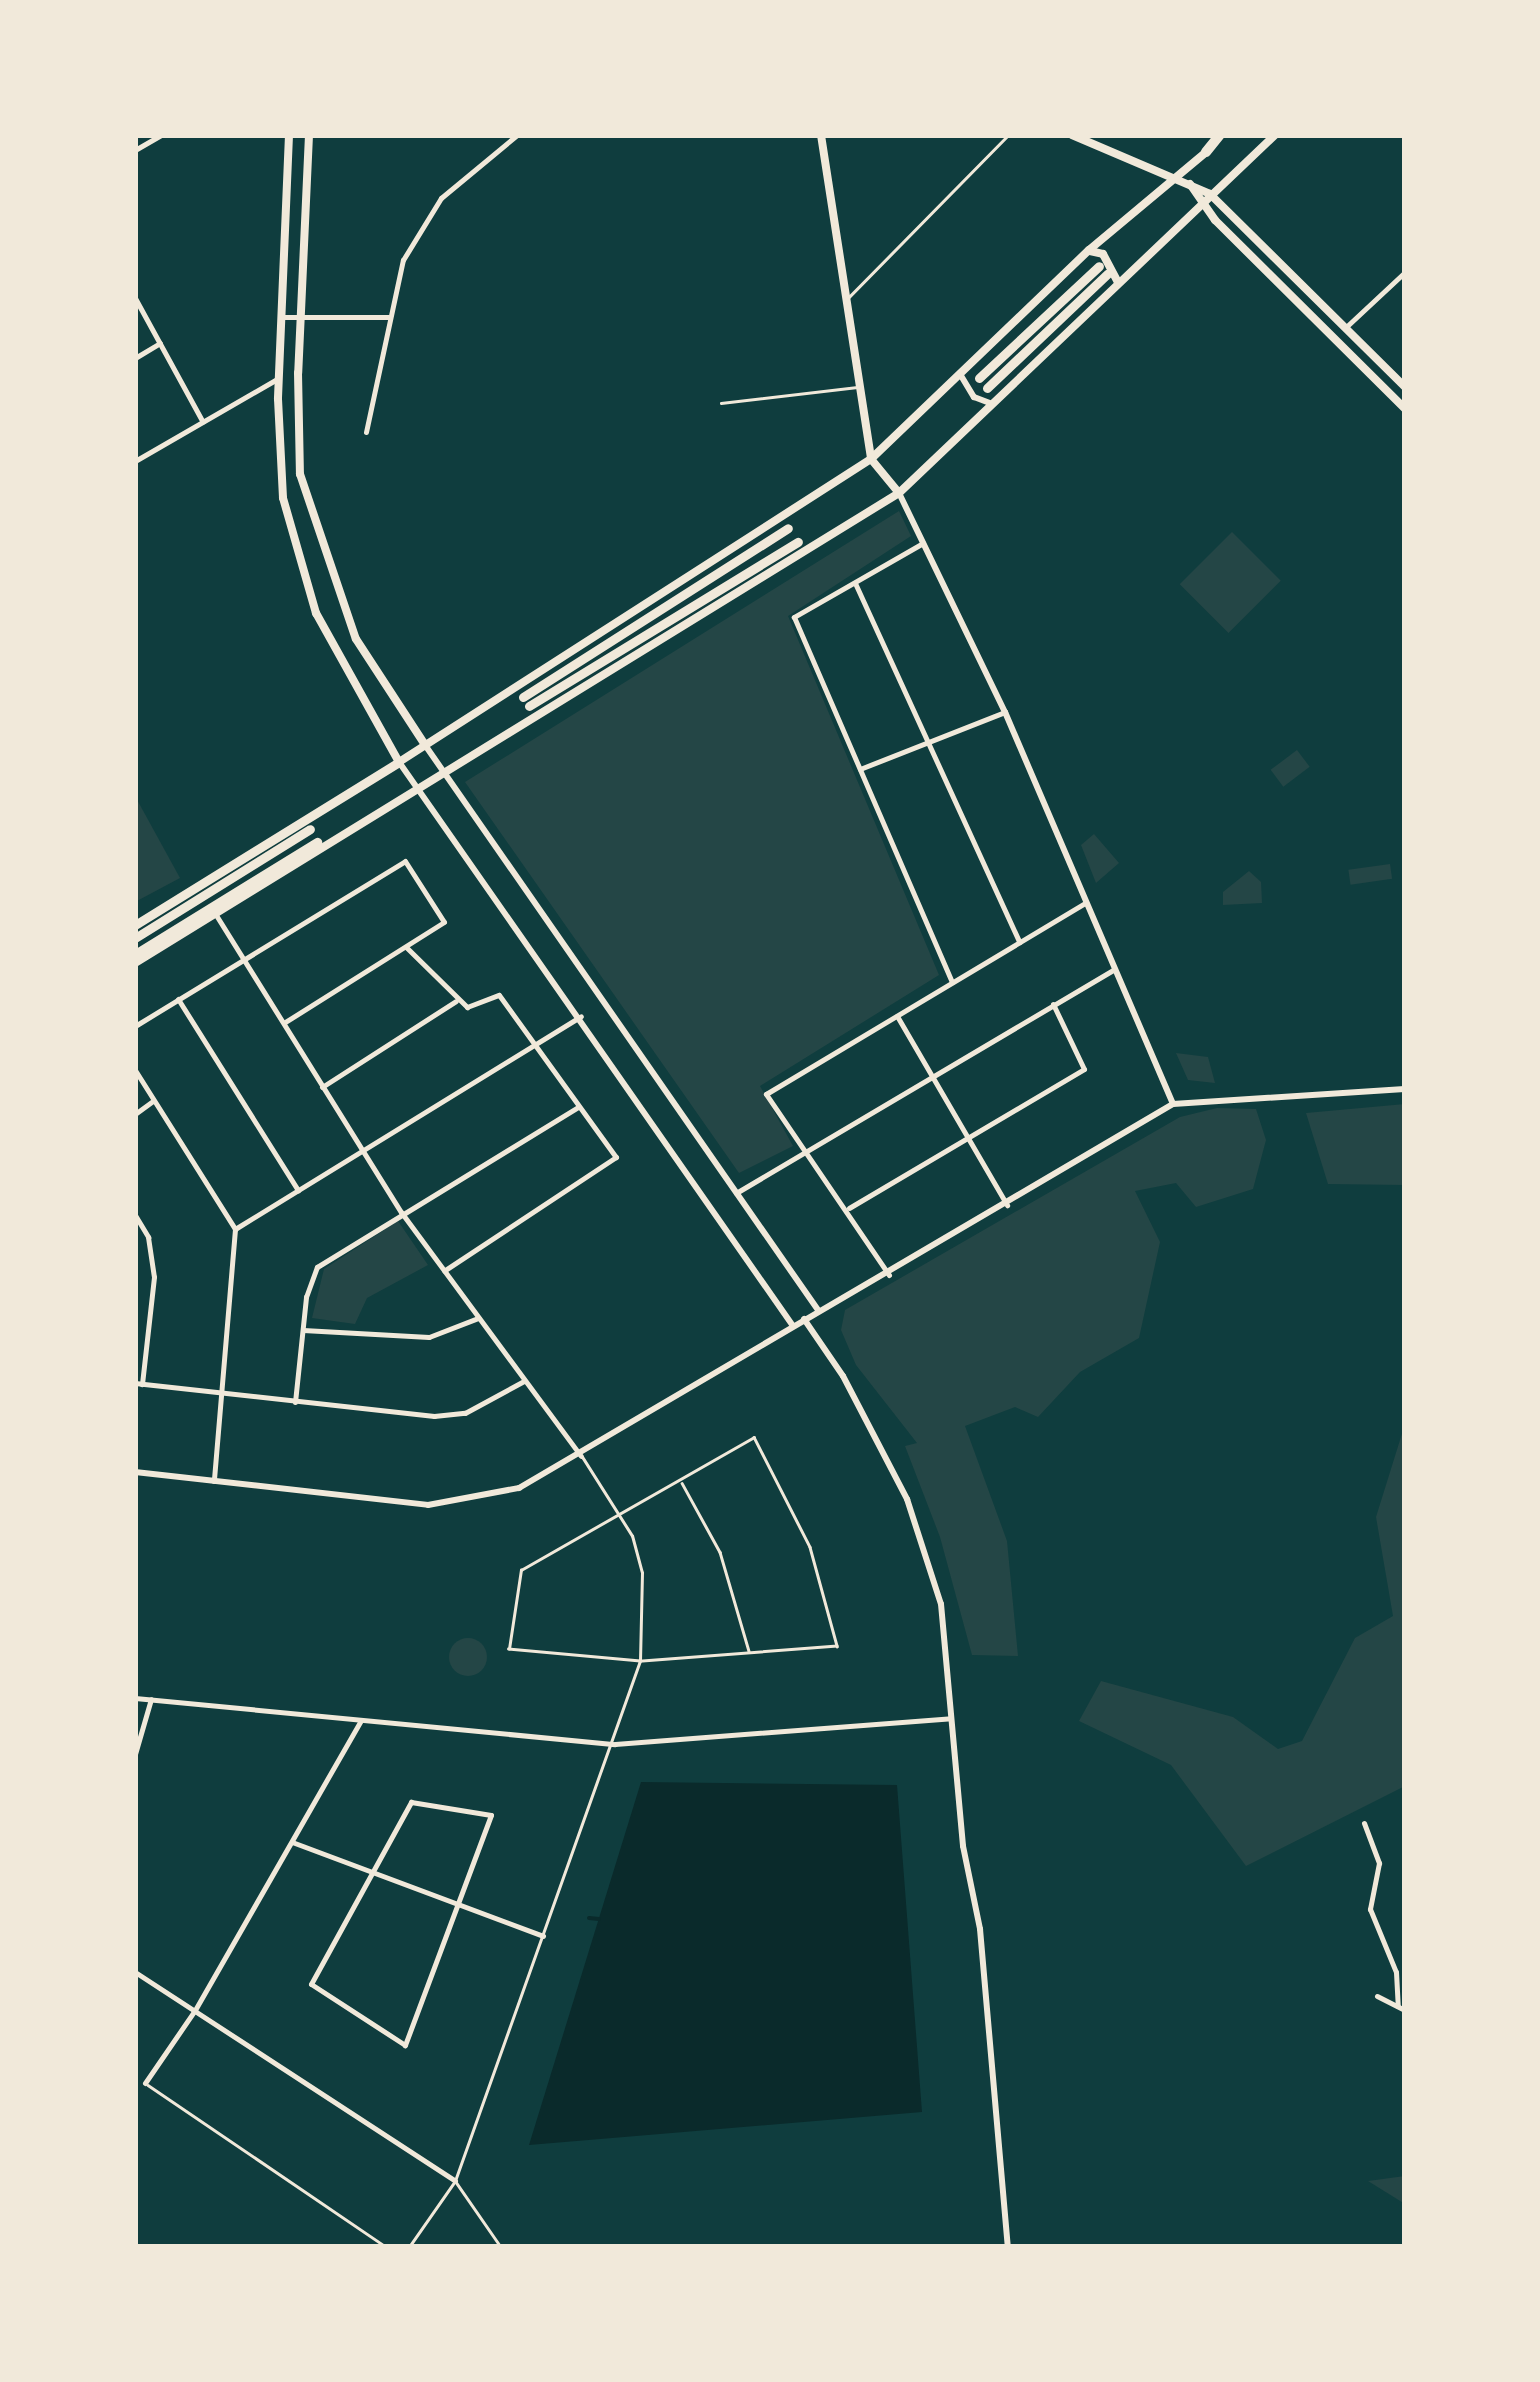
<!DOCTYPE html>
<html>
<head>
<meta charset="utf-8">
<style>
	body { margin:0 }
	#map { position:relative; width:1540px; height:2382px; overflow:hidden; background:#0f3d3e; font-family:"Open Sans",sans-serif }
	div>[style] { position:absolute }
	.green>* { inset:0; background:#244646; transform-origin:0 0 }
	.round { border-radius:50% }
	.water>* { inset:0; background:#0a2a2b }
	.stream>* { height:4px; margin:-2px; padding:0 2px; transform-origin:2px; border-radius:2px; background:#0a2a2b }
	.service>* { height:2.5px; margin:-1.25px; padding:0 1.25px; transform-origin:1.25px; border-radius:1.25px; background:#f1e9da }
	.minor>* { height:5px; margin:-2.5px; padding:0 2.5px; transform-origin:2.5px; border-radius:2.5px; background:#f1e9da }
	.tertiary>* { height:6px; margin:-3px; padding:0 3px; transform-origin:3px; border-radius:3px; background:#f1e9da }
	.secondary>* { height:8px; margin:-4px; padding:0 4px; transform-origin:4px; border-radius:4px; background:#f1e9da }
	.primary>* { height:9px; margin:-4.5px; padding:0 4.5px; transform-origin:4.5px; border-radius:4.5px; background:#f1e9da }
	.motorway>* { height:10px; margin:-5px; padding:0 5px; transform-origin:5px; border-radius:5px; background:#f1e9da }
	span { translate:-50% -50%; white-space:nowrap; text-align:center; line-height:1.15; -webkit-text-stroke:9px #f1e9da; paint-order:stroke }
	.frame { position:absolute; inset:0; border:138px solid #f1e9da; pointer-events:none }
</style>
</head>
<body>
<div id="map">
	<div class="green">
		<div style="clip-path:polygon(899px 511px,911px 536px,788px 616px,939px 975px,760px 1086px,793px 1146px,739px 1173px,465px 782px)"></div>
		<div style="left:1232px;top:532px;width:69px;height:74px;rotate:45deg"></div>
		<div style="left:1297px;top:750px;width:21px;height:33px;rotate:53deg"></div>
		<div style="clip-path:polygon(135px 796px,180px 878px,135px 902px)"></div>
		<div style="clip-path:polygon(1094px 834px,1119px 863px,1096px 883px,1081px 845px)"></div>
		<div style="left:1390px;top:864px;width:15px;height:42px;rotate:82deg"></div>
		<div style="clip-path:polygon(1249px 871px,1261px 882px,1262px 903px,1223px 905px,1223px 892px)"></div>
		<div style="clip-path:polygon(1176px 1053px,1208px 1057px,1215px 1083px,1188px 1080px)"></div>
		<div style="clip-path:polygon(1405px 1104px,1405px 1185px,1328px 1184px,1306px 1113px)"></div>
		<div style="clip-path:polygon(1217px 1108px,1256px 1109px,1266px 1140px,1253px 1189px,1196px 1207px,1176px 1183px,1135px 1191px,1160px 1242px,1139px 1338px,1080px 1372px,1038px 1417px,1015px 1407px,965px 1426px,1007px 1541px,1018px 1656px,972px 1655px,940px 1537px,905px 1446px,917px 1443px,856px 1365px,841px 1330px,845px 1310px,1180px 1117px)"></div>
		<div style="clip-path:polygon(398px 1221px,428px 1265px,367px 1298px,355px 1324px,312px 1318px,324px 1269px)"></div>
		<div style="clip-path:polygon(1405px 1424px,1405px 1786px,1246px 1866px,1171px 1765px,1079px 1721px,1101px 1681px,1233px 1717px,1278px 1749px,1302px 1741px,1355px 1638px,1393px 1616px,1376px 1517px)"></div>
		<div class="round" style="left:449px;top:1638px;width:38px;height:38px"></div>
		<div style="clip-path:polygon(1405px 2176px,1405px 2204px,1368px 2181px)"></div>
	</div>
	<div class="water">
		<div style="clip-path:polygon(641px 1782px,897px 1785px,922px 2112px,529px 2145px)"></div>
	</div>
	<div class="stream">
		<div style="left:589px;top:1918px;width:10px;rotate:6deg"></div>
	</div>
	<div class="service">
		<div style="left:848px;top:298px;width:228px;rotate:-45.5deg"></div>
		<div style="left:721px;top:403px;width:137px;rotate:-6.7deg"></div>
		<div style="left:754px;top:1437px;width:123px;rotate:63deg"></div>
		<div style="left:810px;top:1547px;width:103px;rotate:74.7deg"></div>
		<div style="left:837px;top:1646px;width:198px;rotate:175.6deg"></div>
		<div style="left:640px;top:1661px;width:132px;rotate:-174.8deg"></div>
		<div style="left:509px;top:1649px;width:80px;rotate:-81.4deg"></div>
		<div style="left:521px;top:1570px;width:268px;rotate:-29.7deg"></div>
		<div style="left:682px;top:1483px;width:79px;rotate:61.2deg"></div>
		<div style="left:720px;top:1552px;width:103px;rotate:73.7deg"></div>
		<div style="left:148px;top:2085px;width:288px;rotate:34.2deg"></div>
		<div style="left:456px;top:2182px;width:79px;rotate:55.3deg"></div>
		<div style="left:409px;top:2247px;width:80px;rotate:-55.1deg"></div>
		<div style="left:455px;top:2181px;width:552px;rotate:-70.42deg"></div>
		<div style="left:640px;top:1661px;width:88px;rotate:-88.7deg"></div>
		<div style="left:642px;top:1573px;width:38px;rotate:-105deg"></div>
		<div style="left:632px;top:1536px;width:93px;rotate:-122.3deg"></div>
	</div>
	<div class="minor">
		<div style="left:135px;top:150px;width:30px;rotate:-30deg"></div>
		<div style="left:135px;top:298px;width:141px;rotate:61.3deg"></div>
		<div style="left:281px;top:317px;width:107px"></div>
		<div style="left:1346px;top:327px;width:81px;rotate:-43deg"></div>
		<div style="left:135px;top:358px;width:29px;rotate:-31deg"></div>
		<div style="left:366px;top:432px;width:176px;rotate:-77.9deg"></div>
		<div style="left:403px;top:260px;width:73px;rotate:-58.5deg"></div>
		<div style="left:441px;top:198px;width:99px;rotate:-39.7deg"></div>
		<div style="left:135px;top:461px;width:166px;rotate:-30deg"></div>
		<div style="left:923px;top:543px;width:149px;rotate:150.2deg"></div>
		<div style="left:794px;top:617px;width:398px;rotate:66.6deg"></div>
		<div style="left:855px;top:583px;width:395px;rotate:65.4deg"></div>
		<div style="left:860px;top:769px;width:156px;rotate:-21.5deg"></div>
		<div style="left:216px;top:915px;width:350px;rotate:58.1deg"></div>
		<div style="left:401px;top:1212px;width:303px;rotate:53.6deg"></div>
		<div style="left:406px;top:947px;width:86px;rotate:44.5deg"></div>
		<div style="left:467px;top:1007px;width:34px;rotate:-21deg"></div>
		<div style="left:499px;top:995px;width:200px;rotate:54.2deg"></div>
		<div style="left:616px;top:1157px;width:206px;rotate:146.5deg"></div>
		<div style="left:178px;top:999px;width:226px;rotate:57.9deg"></div>
		<div style="left:897px;top:1016px;width:219px;rotate:59.8deg"></div>
		<div style="left:135px;top:1026px;width:316px;rotate:-31.4deg"></div>
		<div style="left:405px;top:861px;width:72px;rotate:57.4deg"></div>
		<div style="left:444px;top:922px;width:188px;rotate:147.8deg"></div>
		<div style="left:135px;top:1070px;width:188px;rotate:57.8deg"></div>
		<div style="left:235px;top:1229px;width:253px;rotate:94.8deg"></div>
		<div style="left:322px;top:1087px;width:159px;rotate:-32.7deg"></div>
		<div style="left:135px;top:1114px;width:22px;rotate:-36deg"></div>
		<div style="left:736px;top:1193px;width:440px;rotate:-30.6deg"></div>
		<div style="left:849px;top:1208px;width:273px;rotate:-30.6deg"></div>
		<div style="left:1084px;top:1069px;width:72px;rotate:-115.5deg"></div>
		<div style="left:135px;top:1215px;width:26px;rotate:59deg"></div>
		<div style="left:148px;top:1237px;width:40px;rotate:81.5deg"></div>
		<div style="left:154px;top:1277px;width:108px;rotate:96.4deg"></div>
		<div style="left:235px;top:1229px;width:406px;rotate:-31.6deg"></div>
		<div style="left:889px;top:1275px;width:219px;rotate:-124.2deg"></div>
		<div style="left:766px;top:1094px;width:372px;rotate:-30.9deg"></div>
		<div style="left:303px;top:1330px;width:126px;rotate:3.2deg"></div>
		<div style="left:429px;top:1337px;width:53px;rotate:-21.2deg"></div>
		<div style="left:135px;top:1383px;width:301px;rotate:6.3deg"></div>
		<div style="left:434px;top:1416px;width:31px;rotate:-6deg"></div>
		<div style="left:465px;top:1413px;width:67px;rotate:-28.5deg"></div>
		<div style="left:295px;top:1402px;width:106px;rotate:-84deg"></div>
		<div style="left:306px;top:1297px;width:32px;rotate:-70deg"></div>
		<div style="left:317px;top:1267px;width:306px;rotate:-31.5deg"></div>
		<div style="left:135px;top:1698px;width:482px;rotate:5.5deg"></div>
		<div style="left:615px;top:1744px;width:337px;rotate:-4.4deg"></div>
		<div style="left:135px;top:1754px;width:57px;rotate:-73.8deg"></div>
		<div style="left:411px;top:1802px;width:81px;rotate:9.2deg"></div>
		<div style="left:491px;top:1815px;width:246px;rotate:110.5deg"></div>
		<div style="left:405px;top:2045px;width:112px;rotate:-147deg"></div>
		<div style="left:311px;top:1984px;width:208px;rotate:-61.2deg"></div>
		<div style="left:1364px;top:1823px;width:43px;rotate:69.4deg"></div>
		<div style="left:1379px;top:1863px;width:47px;rotate:101.1deg"></div>
		<div style="left:1370px;top:1909px;width:68px;rotate:67.6deg"></div>
		<div style="left:1396px;top:1972px;width:34px;rotate:87deg"></div>
		<div style="left:292px;top:1842px;width:268px;rotate:20.5deg"></div>
		<div style="left:135px;top:1972px;width:382px;rotate:33.1deg"></div>
		<div style="left:1377px;top:1996px;width:31px;rotate:27deg"></div>
		<div style="left:145px;top:2083px;width:88px;rotate:-55.6deg"></div>
		<div style="left:195px;top:2010px;width:334px;rotate:-60.2deg"></div>
	</div>
	<div class="tertiary">
		<div style="left:960px;top:374px;width:27px;rotate:59deg"></div>
		<div style="left:974px;top:397px;width:19px;rotate:21deg"></div>
		<div style="left:899px;top:493px;width:243px;rotate:64.2deg"></div>
		<div style="left:1005px;top:712px;width:426px;rotate:66.8deg"></div>
		<div style="left:425px;top:745px;width:688px;rotate:55.18deg"></div>
		<div style="left:399px;top:762px;width:688px;rotate:55.06deg"></div>
		<div style="left:804px;top:1319px;width:69px;rotate:55.6deg"></div>
		<div style="left:843px;top:1376px;width:139px;rotate:62.5deg"></div>
		<div style="left:907px;top:1499px;width:110px;rotate:72.1deg"></div>
		<div style="left:941px;top:1604px;width:243px;rotate:84.8deg"></div>
		<div style="left:963px;top:1846px;width:85px;rotate:78.4deg"></div>
		<div style="left:980px;top:1929px;width:319px;rotate:85deg"></div>
		<div style="left:135px;top:1472px;width:295px;rotate:6.4deg"></div>
		<div style="left:428px;top:1505px;width:93px;rotate:-10.6deg"></div>
		<div style="left:519px;top:1488px;width:758px;rotate:-30.42deg"></div>
		<div style="left:1173px;top:1104px;width:232px;rotate:-3.7deg"></div>
	</div>
	<div class="secondary">
		<div style="left:289px;top:135px;width:264px;rotate:92.4deg"></div>
		<div style="left:278px;top:399px;width:99px;rotate:87.1deg"></div>
		<div style="left:283px;top:498px;width:120px;rotate:74deg"></div>
		<div style="left:316px;top:613px;width:171px;rotate:60.9deg"></div>
		<div style="left:399px;top:762px;width:561px;rotate:-32.7deg"></div>
		<div style="left:871px;top:459px;width:302px;rotate:-43.8deg"></div>
		<div style="left:1089px;top:250px;width:153px;rotate:-39.9deg"></div>
		<div style="left:309px;top:135px;width:238px;rotate:92.6deg"></div>
		<div style="left:298px;top:373px;width:101px;rotate:88.9deg"></div>
		<div style="left:300px;top:474px;width:174px;rotate:71.3deg"></div>
		<div style="left:356px;top:639px;width:126px;rotate:56.9deg"></div>
		<div style="left:821px;top:135px;width:328px;rotate:81.2deg"></div>
		<div style="left:871px;top:459px;width:44px;rotate:50.5deg"></div>
		<div style="left:1072px;top:135px;width:150px;rotate:23.1deg"></div>
		<div style="left:1210px;top:194px;width:274px;rotate:44.7deg"></div>
		<div style="left:1190px;top:184px;width:44px;rotate:55.2deg"></div>
		<div style="left:1215px;top:220px;width:268px;rotate:44.8deg"></div>
		<div style="left:1090px;top:251px;width:13px;rotate:13deg"></div>
		<div style="left:1103px;top:254px;width:32px;rotate:62deg"></div>
		<div style="left:135px;top:963px;width:897px;rotate:-31.6deg"></div>
		<div style="left:899px;top:493px;width:519px;rotate:-43.6deg"></div>
	</div>
	<div class="primary">
		<div style="left:979px;top:378px;width:164px;rotate:-43deg"></div>
		<div style="left:987px;top:388px;width:166px;rotate:-43.5deg"></div>
		<div style="left:523px;top:697px;width:314px;rotate:-32.5deg"></div>
		<div style="left:529px;top:706px;width:315px;rotate:-31.4deg"></div>
		<div style="left:135px;top:925px;width:310px;rotate:-31.7deg"></div>
		<div style="left:135px;top:938px;width:206px;rotate:-31.9deg"></div>
		<div style="left:135px;top:954px;width:214px;rotate:-31.6deg"></div>
	</div>
	<div class="motorway">
		<div style="left:1206px;top:152px;width:22px;rotate:-51deg"></div>
	</div>
	<div class="frame"></div>
</div>
</body>
</html>
